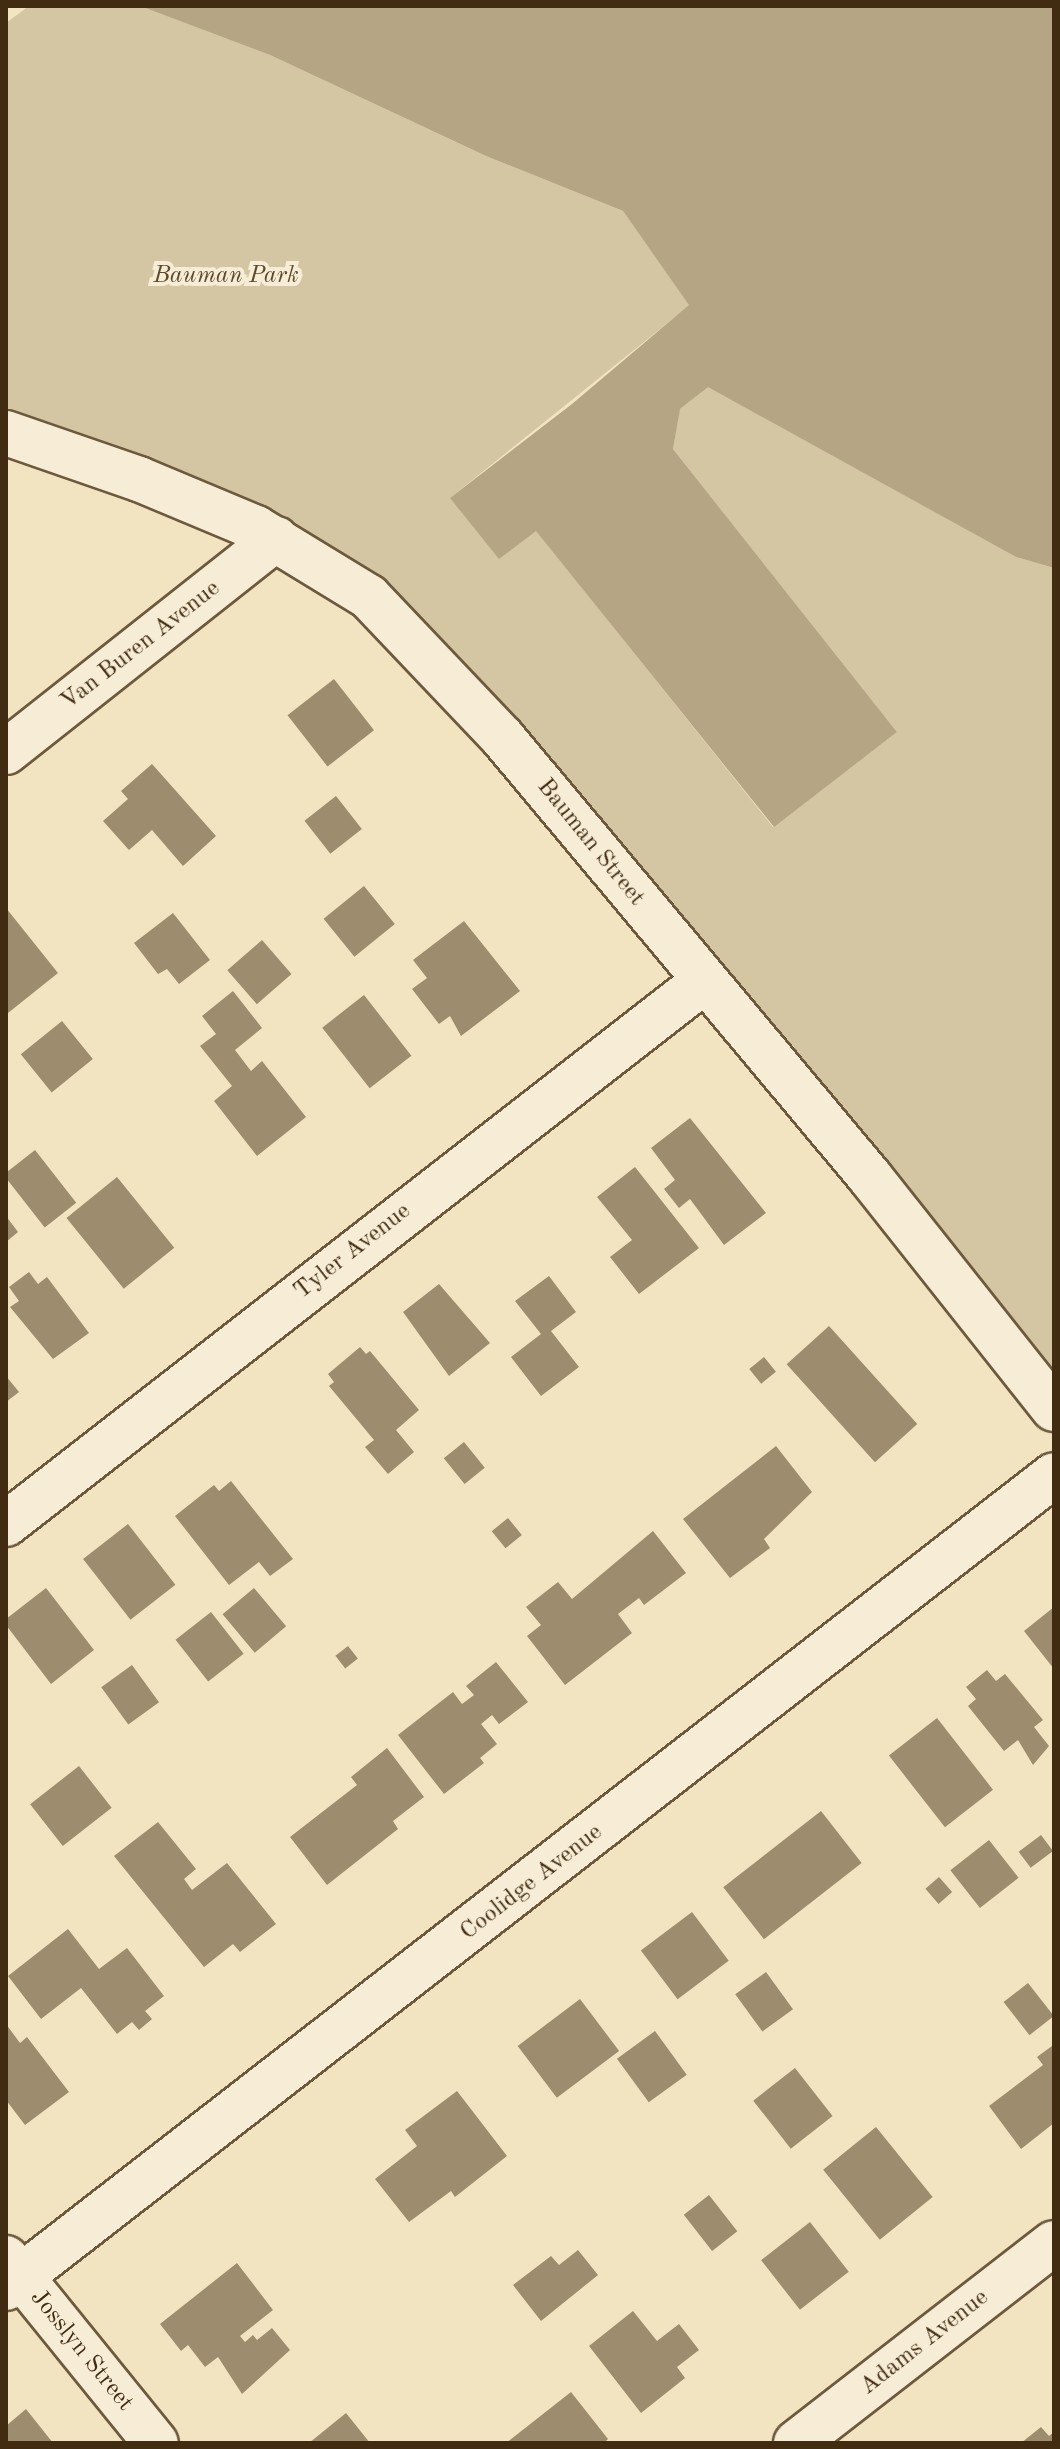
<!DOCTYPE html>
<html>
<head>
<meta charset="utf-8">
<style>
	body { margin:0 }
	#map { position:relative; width:1060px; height:2449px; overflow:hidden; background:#f2e4c1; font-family:"Old Standard TT",serif }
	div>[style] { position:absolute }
	.green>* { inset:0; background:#d4c5a3 }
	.water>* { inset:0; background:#b6a585 }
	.building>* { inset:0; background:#9d8c6d; transform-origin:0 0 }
	.roads { filter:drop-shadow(2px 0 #6d5a3d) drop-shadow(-2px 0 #6d5a3d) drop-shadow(0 2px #6d5a3d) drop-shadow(0 -2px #6d5a3d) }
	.minor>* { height:44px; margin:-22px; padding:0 22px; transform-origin:22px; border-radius:22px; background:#f7edd7 }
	span { translate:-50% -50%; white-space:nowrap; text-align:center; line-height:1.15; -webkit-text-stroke:8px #f7edd7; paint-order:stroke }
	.park-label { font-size:24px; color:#5e4b2e; font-style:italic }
	.street-label { font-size:24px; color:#412c11 }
	.frame { position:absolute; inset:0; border:8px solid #412c11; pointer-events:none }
</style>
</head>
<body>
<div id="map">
	<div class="green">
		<div style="clip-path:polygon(29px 6px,140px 6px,270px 55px,486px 156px,623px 211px,690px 305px,450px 498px,536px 530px,773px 827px,897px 732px,673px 449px,679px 410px,708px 386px,1016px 557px,1054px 568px,1054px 1409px,369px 597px,6px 433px,6px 23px)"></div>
	</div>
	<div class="water">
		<div style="clip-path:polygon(140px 6px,1054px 6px,1054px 568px,1016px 557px,708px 387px,680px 409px,673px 449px,897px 732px,774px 827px,536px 531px,499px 559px,450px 498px,572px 404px,689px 305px,623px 211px,486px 156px,270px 55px)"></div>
	</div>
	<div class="building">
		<div style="left:334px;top:679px;width:65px;height:59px;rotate:52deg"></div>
		<div style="clip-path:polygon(152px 764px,216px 836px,183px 866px,152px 830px,129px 850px,103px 821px,128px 799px,121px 791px)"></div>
		<div style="left:336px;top:796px;width:42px;height:40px;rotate:52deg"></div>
		<div style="left:364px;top:886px;width:49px;height:52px;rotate:51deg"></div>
		<div style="clip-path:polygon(6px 908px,58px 973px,8px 1013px,6px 1011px)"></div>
		<div style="clip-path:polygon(173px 913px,210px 960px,179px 984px,167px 969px,158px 974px,134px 943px)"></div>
		<div style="clip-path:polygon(464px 921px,520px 991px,461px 1036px,450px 1016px,439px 1024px,412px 989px,427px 978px,413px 960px)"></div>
		<div style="left:262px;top:940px;width:45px;height:46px;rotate:49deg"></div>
		<div style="clip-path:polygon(233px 991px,262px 1028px,235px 1050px,251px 1071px,262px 1061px,306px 1117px,257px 1156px,214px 1101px,232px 1086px,200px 1046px,216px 1034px,202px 1016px)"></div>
		<div style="left:364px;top:995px;width:77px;height:53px;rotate:52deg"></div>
		<div style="left:62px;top:1021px;width:49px;height:53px;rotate:51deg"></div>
		<div style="clip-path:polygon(690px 1118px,766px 1213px,724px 1245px,690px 1199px,679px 1208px,664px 1189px,675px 1180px,651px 1148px)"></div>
		<div style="left:35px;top:1150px;width:67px;height:40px;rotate:52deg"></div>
		<div style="clip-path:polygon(635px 1167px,699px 1248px,639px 1294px,610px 1257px,632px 1240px,597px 1197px)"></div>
		<div style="left:117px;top:1177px;width:91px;height:65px;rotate:51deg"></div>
		<div style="clip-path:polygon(6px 1216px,18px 1232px,6px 1242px)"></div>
		<div style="clip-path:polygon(29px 1272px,38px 1284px,47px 1277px,89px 1333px,53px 1359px,10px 1307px,19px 1301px,9px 1287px)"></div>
		<div style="clip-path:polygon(549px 1276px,576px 1312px,551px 1331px,579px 1367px,541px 1396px,511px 1357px,541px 1334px,515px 1301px)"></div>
		<div style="clip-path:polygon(439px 1284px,490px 1343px,449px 1376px,403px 1312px)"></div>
		<div style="left:829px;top:1326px;width:132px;height:57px;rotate:48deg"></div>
		<div style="clip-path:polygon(360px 1347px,366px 1354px,370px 1351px,419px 1410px,396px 1430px,414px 1452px,388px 1474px,365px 1447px,374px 1440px,329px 1386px,334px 1382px,328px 1374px)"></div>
		<div style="left:764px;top:1357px;width:19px;height:19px;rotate:51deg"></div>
		<div style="clip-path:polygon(6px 1376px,19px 1392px,6px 1402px)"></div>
		<div style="left:464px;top:1442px;width:33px;height:26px;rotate:51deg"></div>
		<div style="clip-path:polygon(776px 1446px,812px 1492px,764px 1539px,770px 1548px,730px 1578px,683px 1519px)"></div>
		<div style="clip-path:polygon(231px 1481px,293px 1559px,270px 1576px,259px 1562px,229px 1585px,175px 1516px,214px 1485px,219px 1491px)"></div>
		<div style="left:508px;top:1518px;width:22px;height:21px;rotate:51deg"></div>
		<div style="left:128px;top:1524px;width:77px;height:57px;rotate:52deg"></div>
		<div style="clip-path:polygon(653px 1531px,686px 1573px,644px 1605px,639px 1598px,618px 1614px,632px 1633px,565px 1685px,527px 1636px,541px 1625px,526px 1607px,558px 1582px,572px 1599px)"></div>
		<div style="clip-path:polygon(46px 1588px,94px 1650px,51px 1684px,6px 1625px,6px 1619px)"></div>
		<div style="left:254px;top:1588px;width:50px;height:41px;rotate:50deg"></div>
		<div style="clip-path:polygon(1054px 1607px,1054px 1669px,1024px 1631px)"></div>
		<div style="left:211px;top:1612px;width:53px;height:45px;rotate:52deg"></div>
		<div style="left:348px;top:1646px;width:16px;height:16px;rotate:52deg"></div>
		<div style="clip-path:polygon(496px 1662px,528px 1702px,499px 1724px,492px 1715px,481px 1724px,497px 1744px,480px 1758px,484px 1763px,444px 1794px,398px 1735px,453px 1692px,462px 1704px,474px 1695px,466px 1686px)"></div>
		<div style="left:132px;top:1665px;width:46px;height:38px;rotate:54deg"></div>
		<div style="clip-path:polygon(987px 1670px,996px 1681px,1005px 1674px,1043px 1720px,1034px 1727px,1049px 1746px,1033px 1765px,1018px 1740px,1004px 1751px,968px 1706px,976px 1699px,966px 1687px)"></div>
		<div style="left:937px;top:1718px;width:91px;height:61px;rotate:52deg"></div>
		<div style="clip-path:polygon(387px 1748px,424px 1797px,393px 1821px,398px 1829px,327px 1885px,290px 1837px,357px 1785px,351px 1777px)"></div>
		<div style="left:79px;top:1766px;width:53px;height:62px;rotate:52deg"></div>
		<div style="left:821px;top:1811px;width:66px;height:124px;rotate:52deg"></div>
		<div style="clip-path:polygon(158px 1822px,196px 1869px,184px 1879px,192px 1890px,227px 1863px,276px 1924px,240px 1952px,233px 1944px,204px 1967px,114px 1856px)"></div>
		<div style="left:1041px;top:1835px;width:20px;height:28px;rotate:53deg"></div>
		<div style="left:989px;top:1840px;width:48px;height:49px;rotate:52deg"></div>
		<div style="left:939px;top:1877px;width:20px;height:18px;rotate:49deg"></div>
		<div style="left:692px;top:1912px;width:61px;height:64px;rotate:53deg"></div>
		<div style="clip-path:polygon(68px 1929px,99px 1969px,127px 1948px,164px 1996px,145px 2011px,152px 2019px,139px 2030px,132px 2022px,117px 2034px,81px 1988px,41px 2019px,8px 1976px)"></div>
		<div style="left:766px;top:1972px;width:46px;height:38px;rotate:54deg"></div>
		<div style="left:1028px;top:1983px;width:42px;height:31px;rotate:52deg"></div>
		<div style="left:580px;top:1999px;width:65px;height:78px;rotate:53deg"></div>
		<div style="clip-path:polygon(6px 2024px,20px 2043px,27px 2037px,69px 2092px,25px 2125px,6px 2100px)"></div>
		<div style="left:655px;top:2031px;width:54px;height:47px;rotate:54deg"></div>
		<div style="clip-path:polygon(1052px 2046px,1054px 2123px,1021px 2149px,989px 2106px,1043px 2065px,1037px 2057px)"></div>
		<div style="left:795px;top:2068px;width:61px;height:53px;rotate:52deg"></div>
		<div style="clip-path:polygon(457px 2091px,507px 2156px,455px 2197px,451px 2191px,409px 2222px,375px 2179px,417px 2146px,405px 2130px)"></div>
		<div style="left:876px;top:2127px;width:90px;height:68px;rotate:51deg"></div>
		<div style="left:709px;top:2195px;width:46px;height:32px;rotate:52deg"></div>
		<div style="left:810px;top:2222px;width:63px;height:62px;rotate:52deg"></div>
		<div style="clip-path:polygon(578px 2250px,598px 2275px,541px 2321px,513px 2285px,551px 2256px,559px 2265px)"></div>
		<div style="clip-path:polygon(237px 2263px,273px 2310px,240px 2336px,245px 2342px,253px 2335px,257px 2340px,272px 2328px,290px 2350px,242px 2394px,218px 2357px,205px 2367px,188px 2345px,181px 2351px,160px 2324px)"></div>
		<div style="clip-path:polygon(633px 2311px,657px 2341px,679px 2324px,699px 2350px,677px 2367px,685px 2378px,641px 2413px,589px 2346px)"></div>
		<div style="clip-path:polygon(571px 2392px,608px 2439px,604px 2443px,506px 2443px)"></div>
		<div style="clip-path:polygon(26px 2409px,53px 2443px,6px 2443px,6px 2426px)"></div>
		<div style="clip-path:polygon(346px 2413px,370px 2443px,309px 2443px)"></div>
		<div style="clip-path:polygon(1041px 2427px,1049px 2436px,1054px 2432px,1054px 2443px,1021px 2443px)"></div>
	</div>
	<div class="roads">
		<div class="minor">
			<div style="left:6px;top:433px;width:141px;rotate:19.1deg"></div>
			<div style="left:139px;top:479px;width:127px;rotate:22.7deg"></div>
			<div style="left:256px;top:528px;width:132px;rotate:31.4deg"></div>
			<div style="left:369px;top:597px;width:193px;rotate:46.5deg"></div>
			<div style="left:502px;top:737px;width:574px;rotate:50.09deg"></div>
			<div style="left:870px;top:1177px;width:296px;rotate:51.6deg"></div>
			<div style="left:6px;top:752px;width:344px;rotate:-38.3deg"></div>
			<div style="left:6px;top:1524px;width:883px;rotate:-37.87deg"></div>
			<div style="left:6px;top:2258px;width:238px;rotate:51deg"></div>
			<div style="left:6px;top:2288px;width:1326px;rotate:-37.8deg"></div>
			<div style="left:796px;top:2443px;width:326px;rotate:-37.8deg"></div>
		</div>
	</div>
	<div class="park-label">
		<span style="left:226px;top:277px">Bauman Park</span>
	</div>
	<div class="street-label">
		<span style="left:141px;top:646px;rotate:-38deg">Van Buren Avenue</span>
		<span style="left:590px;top:843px;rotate:51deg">Bauman Street</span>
		<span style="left:353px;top:1252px;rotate:-38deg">Tyler Avenue</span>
		<span style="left:532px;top:1883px;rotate:-38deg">Coolidge Avenue</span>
		<span style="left:925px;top:2343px;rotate:-38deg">Adams Avenue</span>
		<span style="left:81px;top:2351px;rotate:51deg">Josslyn Street</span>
	</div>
	<div class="frame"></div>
</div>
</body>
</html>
